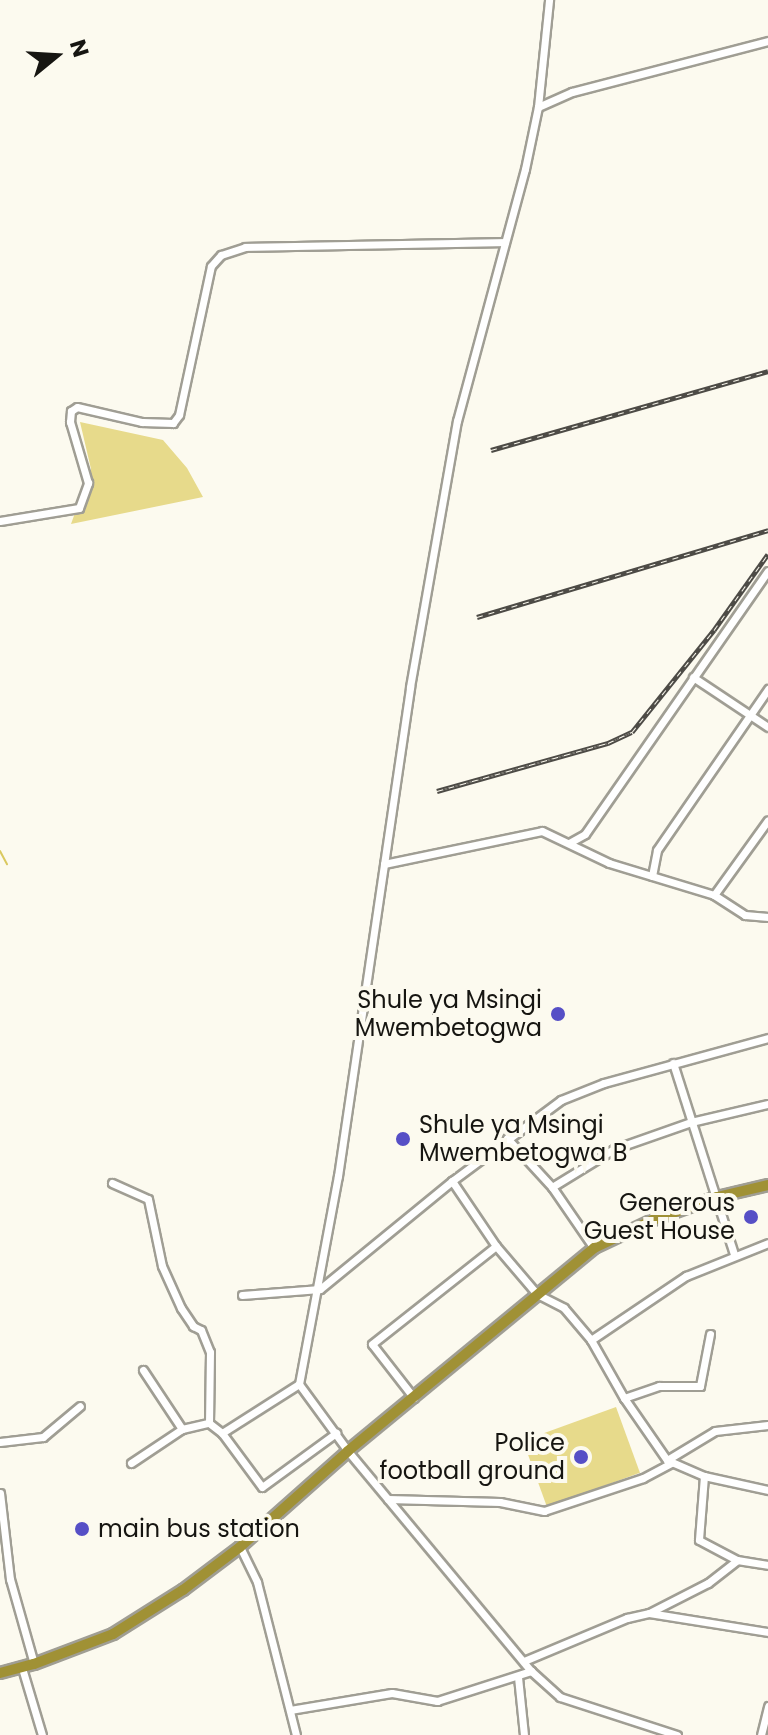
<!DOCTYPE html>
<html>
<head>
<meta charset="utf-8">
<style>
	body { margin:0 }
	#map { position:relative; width:768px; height:1735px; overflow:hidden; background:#fcfaef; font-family:Poppins,sans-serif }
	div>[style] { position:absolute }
	.green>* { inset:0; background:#e7da8b; transform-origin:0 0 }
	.stream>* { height:2px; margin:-1px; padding:0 1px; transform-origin:1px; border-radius:1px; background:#dac960 }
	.roads { filter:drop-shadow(2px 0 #a09e94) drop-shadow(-2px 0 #a09e94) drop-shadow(0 2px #a09e94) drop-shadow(0 -2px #a09e94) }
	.minor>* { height:7px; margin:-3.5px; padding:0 3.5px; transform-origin:3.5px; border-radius:3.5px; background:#fff }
	.highway>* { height:10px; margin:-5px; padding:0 5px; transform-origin:5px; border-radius:5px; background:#a09135 }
	.rail>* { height:5px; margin-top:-2.5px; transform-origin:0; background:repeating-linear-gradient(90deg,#fcfaef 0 6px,#4d4b46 0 12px); box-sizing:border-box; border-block:2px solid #4d4b46 }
	.dots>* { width:22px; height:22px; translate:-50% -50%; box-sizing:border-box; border:4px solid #fcfaef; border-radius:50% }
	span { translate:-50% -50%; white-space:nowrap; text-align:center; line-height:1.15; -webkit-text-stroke:8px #fcfaef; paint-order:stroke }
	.poi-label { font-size:24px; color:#161511 }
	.right { translate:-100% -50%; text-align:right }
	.left { translate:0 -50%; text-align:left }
	.north { position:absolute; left:16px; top:16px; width:80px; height:80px; -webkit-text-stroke:6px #fcfaef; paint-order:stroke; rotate:72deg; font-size:22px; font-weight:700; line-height:32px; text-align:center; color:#161511 }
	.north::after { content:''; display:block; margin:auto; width:28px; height:36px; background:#161511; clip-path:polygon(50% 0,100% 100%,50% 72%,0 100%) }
</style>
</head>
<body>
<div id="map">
	<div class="green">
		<div style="clip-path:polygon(80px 422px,163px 440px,187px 468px,203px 497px,71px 524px,91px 469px)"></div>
		<div style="left:616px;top:1407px;width:70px;height:99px;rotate:70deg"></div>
	</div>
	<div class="stream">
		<div style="left:0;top:851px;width:15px;rotate:62deg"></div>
	</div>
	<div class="roads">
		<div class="minor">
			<div style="left:538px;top:107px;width:108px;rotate:-84.1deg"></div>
			<div style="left:0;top:521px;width:80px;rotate:-9.3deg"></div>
			<div style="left:79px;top:508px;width:27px;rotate:-70deg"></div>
			<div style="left:88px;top:483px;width:64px;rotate:-106.4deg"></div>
			<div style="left:70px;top:422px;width:11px;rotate:-85deg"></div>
			<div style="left:71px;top:411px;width:7px;rotate:-34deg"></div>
			<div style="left:77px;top:407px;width:67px;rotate:13deg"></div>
			<div style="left:142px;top:422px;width:31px;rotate:2deg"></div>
			<div style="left:173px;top:423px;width:10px;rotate:-53deg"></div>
			<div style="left:179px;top:415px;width:152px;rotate:-77.9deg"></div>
			<div style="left:211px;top:266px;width:15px;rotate:-48deg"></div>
			<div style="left:221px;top:255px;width:25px;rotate:-18deg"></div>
			<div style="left:245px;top:247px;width:260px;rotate:-1.1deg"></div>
			<div style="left:693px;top:677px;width:90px;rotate:33.7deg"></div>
			<div style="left:569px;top:843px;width:18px;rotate:-29deg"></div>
			<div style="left:585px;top:834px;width:320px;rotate:-55.2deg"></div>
			<div style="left:384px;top:864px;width:161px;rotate:-11.8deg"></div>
			<div style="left:542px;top:831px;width:74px;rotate:25.5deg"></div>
			<div style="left:609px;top:863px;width:110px;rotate:16.9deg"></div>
			<div style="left:714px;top:895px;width:37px;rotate:33deg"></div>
			<div style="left:745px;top:915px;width:23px;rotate:5deg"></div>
			<div style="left:652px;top:876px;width:26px;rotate:-79deg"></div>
			<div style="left:657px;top:850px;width:196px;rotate:-55.4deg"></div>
			<div style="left:714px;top:895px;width:92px;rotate:-54.2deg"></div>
			<div style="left:673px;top:1063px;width:201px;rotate:72.3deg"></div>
			<div style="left:507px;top:1138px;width:67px;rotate:47.4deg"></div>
			<div style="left:552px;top:1187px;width:74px;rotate:55.5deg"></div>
			<div style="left:452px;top:1181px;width:78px;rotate:55.9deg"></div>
			<div style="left:496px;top:1246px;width:63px;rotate:49.5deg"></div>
			<div style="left:537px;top:1294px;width:30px;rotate:27deg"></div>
			<div style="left:564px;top:1308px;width:42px;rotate:49.8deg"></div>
			<div style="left:591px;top:1340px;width:67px;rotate:60.4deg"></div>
			<div style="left:624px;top:1398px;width:75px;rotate:55.3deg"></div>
			<div style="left:667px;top:1460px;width:40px;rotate:23.4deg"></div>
			<div style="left:704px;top:1476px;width:66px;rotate:12.3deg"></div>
			<div style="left:112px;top:1183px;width:39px;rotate:24deg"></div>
			<div style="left:148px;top:1199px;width:68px;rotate:78.2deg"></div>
			<div style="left:162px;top:1266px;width:46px;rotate:65.7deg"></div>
			<div style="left:181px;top:1308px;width:22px;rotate:56deg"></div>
			<div style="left:193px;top:1326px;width:9px;rotate:27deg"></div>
			<div style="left:201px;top:1330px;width:24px;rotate:68deg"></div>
			<div style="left:210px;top:1352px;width:71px;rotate:90.8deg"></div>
			<div style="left:552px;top:1187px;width:73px;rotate:-31.5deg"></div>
			<div style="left:614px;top:1149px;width:82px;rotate:-19.3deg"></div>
			<div style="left:691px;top:1122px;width:79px;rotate:-13.2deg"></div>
			<div style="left:242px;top:1295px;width:78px;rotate:-4.4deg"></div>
			<div style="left:320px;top:1289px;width:171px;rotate:-39.3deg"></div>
			<div style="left:452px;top:1181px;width:136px;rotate:-36.6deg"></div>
			<div style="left:561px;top:1100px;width:46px;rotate:-21.6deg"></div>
			<div style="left:604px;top:1083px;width:170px;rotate:-15.3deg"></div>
			<div style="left:591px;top:1340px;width:115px;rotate:-34deg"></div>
			<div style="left:686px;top:1276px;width:88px;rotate:-21.9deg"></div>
			<div style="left:143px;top:1370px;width:71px;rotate:56.5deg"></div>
			<div style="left:414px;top:1398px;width:68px;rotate:-127.9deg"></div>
			<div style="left:372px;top:1344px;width:158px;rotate:-38.3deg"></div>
			<div style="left:624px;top:1398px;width:37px;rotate:-19deg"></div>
			<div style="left:659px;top:1386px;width:41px"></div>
			<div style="left:700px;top:1386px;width:53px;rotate:-79.1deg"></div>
			<div style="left:222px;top:1433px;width:91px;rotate:-32.5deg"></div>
			<div style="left:0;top:1442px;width:43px;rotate:-6.6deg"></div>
			<div style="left:43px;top:1437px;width:48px;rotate:-40deg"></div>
			<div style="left:667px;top:1460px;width:56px;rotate:-31.1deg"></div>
			<div style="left:715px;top:1431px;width:53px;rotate:-6.5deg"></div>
			<div style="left:131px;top:1463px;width:61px;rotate:-33.7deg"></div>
			<div style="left:182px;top:1429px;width:28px;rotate:-13deg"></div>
			<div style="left:209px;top:1423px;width:16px;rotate:38deg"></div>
			<div style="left:222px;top:1433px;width:67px;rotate:53.5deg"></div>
			<div style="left:262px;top:1487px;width:92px;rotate:-36.1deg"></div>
			<div style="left:704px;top:1476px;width:64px;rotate:94.5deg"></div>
			<div style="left:699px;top:1540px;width:43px;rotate:27.8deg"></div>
			<div style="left:0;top:1493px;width:87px;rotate:83.4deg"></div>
			<div style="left:10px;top:1579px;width:88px;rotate:74.2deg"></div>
			<div style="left:388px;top:1499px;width:112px;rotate:1.5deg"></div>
			<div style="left:500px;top:1502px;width:45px;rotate:11.6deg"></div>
			<div style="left:544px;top:1511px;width:104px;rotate:-18.4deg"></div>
			<div style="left:643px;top:1478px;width:32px;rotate:-28deg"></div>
			<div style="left:240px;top:1547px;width:39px;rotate:64deg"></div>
			<div style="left:257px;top:1582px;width:158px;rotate:75.7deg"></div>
			<div style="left:651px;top:1612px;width:64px;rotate:-27deg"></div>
			<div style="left:708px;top:1583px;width:37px;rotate:-38deg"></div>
			<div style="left:737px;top:1560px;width:31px;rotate:9deg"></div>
			<div style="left:524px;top:1661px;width:112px;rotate:-22.7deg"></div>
			<div style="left:627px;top:1618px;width:23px;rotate:-13deg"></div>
			<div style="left:649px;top:1613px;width:121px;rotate:9.1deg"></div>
			<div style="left:22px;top:1668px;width:70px;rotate:73.4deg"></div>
			<div style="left:518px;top:1677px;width:58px;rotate:84.1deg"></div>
			<div style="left:290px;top:1710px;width:103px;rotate:-9.5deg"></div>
			<div style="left:392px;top:1693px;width:46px;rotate:10.1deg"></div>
			<div style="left:437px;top:1701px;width:99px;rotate:-17.7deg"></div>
			<div style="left:677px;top:1735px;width:123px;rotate:-162deg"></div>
			<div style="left:560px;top:1697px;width:39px;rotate:-138deg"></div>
			<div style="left:531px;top:1671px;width:286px;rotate:-129.8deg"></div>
			<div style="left:348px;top:1451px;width:83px;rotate:-126.2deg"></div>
			<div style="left:299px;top:1384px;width:212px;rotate:-79.4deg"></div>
			<div style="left:338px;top:1176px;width:494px;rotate:-81.6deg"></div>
			<div style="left:410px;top:687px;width:270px;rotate:-80deg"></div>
			<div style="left:457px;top:421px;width:261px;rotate:-74.9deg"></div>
			<div style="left:525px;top:169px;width:63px;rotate:-78.2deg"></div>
			<div style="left:538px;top:107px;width:37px;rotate:-24deg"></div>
			<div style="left:572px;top:92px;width:203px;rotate:-14.6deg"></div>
			<div style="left:761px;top:1735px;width:30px;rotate:-76deg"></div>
		</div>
		<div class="highway">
			<div style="left:0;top:1673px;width:35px;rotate:-15deg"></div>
			<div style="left:34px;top:1664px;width:85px;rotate:-20.8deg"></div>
			<div style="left:113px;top:1634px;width:83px;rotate:-32.2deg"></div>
			<div style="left:183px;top:1590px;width:71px;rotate:-37deg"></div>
			<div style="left:240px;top:1547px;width:144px;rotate:-41.6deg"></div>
			<div style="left:348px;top:1451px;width:319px;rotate:-39.5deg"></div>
			<div style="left:594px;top:1248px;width:65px;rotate:-25.4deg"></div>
			<div style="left:653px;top:1220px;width:68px;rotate:-19.8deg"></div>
			<div style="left:717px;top:1197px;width:52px;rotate:-13.2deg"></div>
		</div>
	</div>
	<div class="rail">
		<div style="left:491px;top:450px;width:288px;rotate:-15.9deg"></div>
		<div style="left:477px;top:617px;width:304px;rotate:-16.6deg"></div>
		<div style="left:437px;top:791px;width:178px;rotate:-15.7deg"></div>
		<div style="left:608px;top:743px;width:26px;rotate:-25deg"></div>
		<div style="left:632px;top:732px;width:131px;rotate:-51.2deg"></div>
		<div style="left:714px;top:630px;width:93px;rotate:-54.6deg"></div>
	</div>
	<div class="dots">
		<div style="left:558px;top:1014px;background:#564fc6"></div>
		<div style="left:403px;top:1139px;background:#564fc6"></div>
		<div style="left:751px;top:1217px;background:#564fc6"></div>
		<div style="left:581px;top:1457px;background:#564fc6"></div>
		<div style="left:82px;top:1529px;background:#564fc6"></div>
	</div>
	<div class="poi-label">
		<span class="right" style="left:542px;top:1014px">Shule ya Msingi<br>Mwembetogwa</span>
		<span class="left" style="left:419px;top:1139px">Shule ya Msingi<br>Mwembetogwa B</span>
		<span class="right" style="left:735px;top:1217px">Generous<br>Guest House</span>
		<span class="right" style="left:565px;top:1457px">Police<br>football ground</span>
		<span class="left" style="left:98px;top:1529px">main bus station</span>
	</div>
	<div class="north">N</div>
</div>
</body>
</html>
